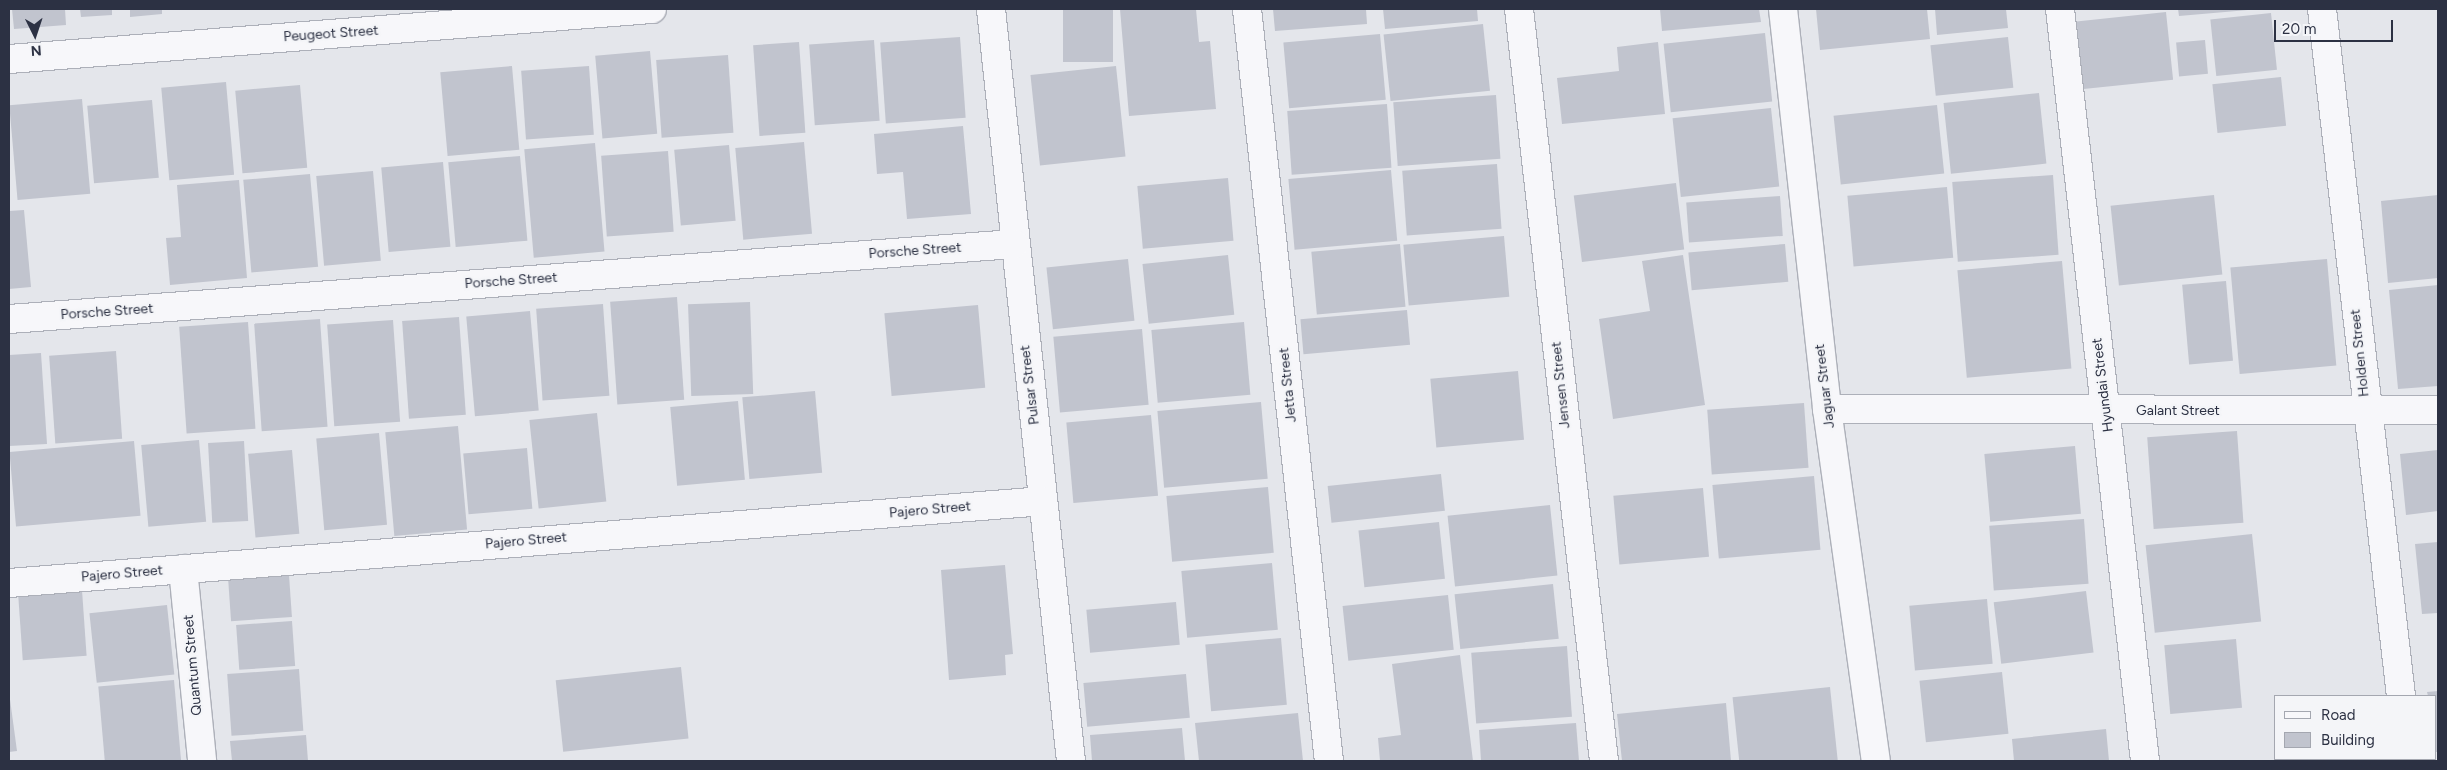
<!DOCTYPE html>
<html>
<head>
<meta charset="utf-8">
<style>
	body { margin:0 }
	#map { position:relative; width:2447px; height:770px; overflow:hidden; background:#e4e6eb; font-family:Figtree,sans-serif }
	div>[style] { position:absolute }
	.building>* { inset:0; background:#c1c4ce; transform-origin:0 0 }
	.roads { filter:drop-shadow(1px 0 #adb0b9) drop-shadow(-1px 0 #adb0b9) drop-shadow(0 1px #adb0b9) drop-shadow(0 -1px #adb0b9) }
	.street>* { height:28px; margin:-14px; padding:0 14px; transform-origin:14px; border-radius:14px; background:#f7f7fa }
	span { translate:-50% -50%; white-space:nowrap; text-align:center; line-height:1.15; -webkit-text-stroke:4.5px #f4f5f8; paint-order:stroke }
	.street-label { font-size:14px; color:#2c3143 }
	.frame { position:absolute; inset:0; border:10px solid #2c3143; pointer-events:none }
	.legend { position:absolute; left:2274px; top:695px; width:162px; height:65px; box-sizing:border-box; background:#f4f5f8; border:1px solid #a4a7b0; margin:0; padding:6px 9px; list-style:none; font-size:15px; color:#2c3143 }
	.legend li { display:flex; align-items:center; gap:10px; height:25px }
	.legend b { width:25px; border:1px solid #a4a7b0 }
	.north { position:absolute; left:10px; top:10px; width:50px; height:50px; -webkit-text-stroke:4px #f4f5f8; paint-order:stroke; rotate:176deg; font-size:14px; font-weight:700; line-height:20px; text-align:center; color:#2c3143 }
	.north::after { content:''; display:block; margin:auto; width:18px; height:22px; background:#2c3143; clip-path:polygon(50% 0,100% 100%,50% 72%,0 100%) }
	.scale { position:absolute; left:2274px; top:20px; width:119px; height:22px; box-sizing:border-box; border:2px solid #2c3143; border-top:0; padding-left:6px; font-size:15px; line-height:18px; white-space:nowrap; color:#2c3143; -webkit-text-stroke:4px #f4f5f8; paint-order:stroke }
</style>
</head>
<body>
<div id="map">
	<div class="building">
		<div style="clip-path:polygon(12px 9px,65px 9px,66px 25px,14px 29px)"></div>
		<div style="clip-path:polygon(80px 9px,112px 9px,112px 15px,81px 17px)"></div>
		<div style="clip-path:polygon(130px 9px,162px 9px,162px 14px,130px 17px)"></div>
		<div style="left:1063px;top:9px;width:50px;height:53px"></div>
		<div style="clip-path:polygon(1120px 9px,1196px 9px,1199px 42px,1210px 41px,1216px 109px,1129px 116px)"></div>
		<div style="clip-path:polygon(1273px 9px,1366px 9px,1367px 24px,1275px 31px)"></div>
		<div style="clip-path:polygon(1383px 9px,1477px 9px,1478px 21px,1385px 29px)"></div>
		<div style="clip-path:polygon(1660px 9px,1759px 9px,1761px 22px,1662px 31px)"></div>
		<div style="clip-path:polygon(1816px 9px,1927px 9px,1930px 39px,1820px 50px)"></div>
		<div style="clip-path:polygon(1935px 9px,2006px 9px,2008px 28px,1937px 35px)"></div>
		<div style="clip-path:polygon(2178px 9px,2248px 9px,2248px 10px,2179px 16px)"></div>
		<div style="left:2166px;top:12px;width:68px;height:90px;rotate:84deg"></div>
		<div style="left:2271px;top:13px;width:57px;height:61px;rotate:84deg"></div>
		<div style="left:1483px;top:24px;width:67px;height:100px;rotate:84deg"></div>
		<div style="left:1765px;top:33px;width:69px;height:102px;rotate:84deg"></div>
		<div style="left:1380px;top:34px;width:66px;height:97px;rotate:85deg"></div>
		<div style="left:960px;top:37px;width:81px;height:80px;rotate:86deg"></div>
		<div style="left:2008px;top:37px;width:51px;height:78px;rotate:84deg"></div>
		<div style="left:874px;top:40px;width:81px;height:65px;rotate:86deg"></div>
		<div style="left:2205px;top:40px;width:34px;height:29px;rotate:85deg"></div>
		<div style="left:799px;top:42px;width:91px;height:46px;rotate:86deg"></div>
		<div style="clip-path:polygon(1658px 42px,1665px 114px,1562px 124px,1557px 78px,1619px 71px,1617px 47px)"></div>
		<div style="left:650px;top:51px;width:83px;height:55px;rotate:85deg"></div>
		<div style="left:728px;top:55px;width:78px;height:72px;rotate:86deg"></div>
		<div style="left:512px;top:66px;width:84px;height:72px;rotate:85deg"></div>
		<div style="left:589px;top:66px;width:69px;height:68px;rotate:86deg"></div>
		<div style="left:1116px;top:66px;width:91px;height:86px;rotate:84deg"></div>
		<div style="left:2281px;top:77px;width:49px;height:69px;rotate:84deg"></div>
		<div style="left:226px;top:82px;width:93px;height:65px;rotate:85deg"></div>
		<div style="left:300px;top:85px;width:83px;height:65px;rotate:85deg"></div>
		<div style="left:2039px;top:93px;width:71px;height:96px;rotate:84deg"></div>
		<div style="left:1496px;top:95px;width:64px;height:103px;rotate:86deg"></div>
		<div style="left:82px;top:99px;width:95px;height:73px;rotate:85deg"></div>
		<div style="left:152px;top:100px;width:78px;height:65px;rotate:85deg"></div>
		<div style="left:1387px;top:104px;width:64px;height:100px;rotate:86deg"></div>
		<div style="left:1937px;top:105px;width:69px;height:104px;rotate:84deg"></div>
		<div style="left:1771px;top:108px;width:79px;height:99px;rotate:84deg"></div>
		<div style="clip-path:polygon(963px 126px,971px 214px,907px 219px,903px 172px,877px 174px,874px 134px)"></div>
		<div style="left:804px;top:142px;width:92px;height:69px;rotate:85deg"></div>
		<div style="left:595px;top:143px;width:109px;height:71px;rotate:85deg"></div>
		<div style="left:729px;top:145px;width:76px;height:55px;rotate:85deg"></div>
		<div style="left:668px;top:151px;width:81px;height:67px;rotate:86deg"></div>
		<div style="left:520px;top:156px;width:85px;height:72px;rotate:85deg"></div>
		<div style="left:443px;top:162px;width:85px;height:62px;rotate:85deg"></div>
		<div style="left:1497px;top:164px;width:65px;height:95px;rotate:86deg"></div>
		<div style="left:1391px;top:170px;width:71px;height:103px;rotate:85deg"></div>
		<div style="left:373px;top:171px;width:90px;height:57px;rotate:85deg"></div>
		<div style="left:310px;top:174px;width:93px;height:67px;rotate:85deg"></div>
		<div style="left:2053px;top:175px;width:80px;height:101px;rotate:86deg"></div>
		<div style="left:1228px;top:178px;width:63px;height:91px;rotate:85deg"></div>
		<div style="clip-path:polygon(239px 180px,247px 278px,170px 285px,166px 238px,181px 237px,177px 185px)"></div>
		<div style="left:1676px;top:183px;width:67px;height:103px;rotate:83deg"></div>
		<div style="left:1947px;top:187px;width:71px;height:100px;rotate:85deg"></div>
		<div style="left:2214px;top:195px;width:80px;height:104px;rotate:84deg"></div>
		<div style="clip-path:polygon(2438px 195px,2438px 278px,2388px 283px,2381px 201px)"></div>
		<div style="left:1780px;top:196px;width:40px;height:94px;rotate:86deg"></div>
		<div style="clip-path:polygon(24px 210px,31px 287px,9px 289px,9px 211px)"></div>
		<div style="left:1504px;top:236px;width:61px;height:101px;rotate:85deg"></div>
		<div style="left:1400px;top:244px;width:63px;height:89px;rotate:85deg"></div>
		<div style="left:1785px;top:244px;width:38px;height:97px;rotate:85deg"></div>
		<div style="left:1228px;top:255px;width:60px;height:86px;rotate:84deg"></div>
		<div style="clip-path:polygon(1683px 255px,1705px 405px,1613px 419px,1599px 319px,1650px 311px,1642px 261px)"></div>
		<div style="left:1128px;top:259px;width:62px;height:82px;rotate:84deg"></div>
		<div style="left:2327px;top:259px;width:107px;height:97px;rotate:85deg"></div>
		<div style="left:2062px;top:261px;width:108px;height:105px;rotate:85deg"></div>
		<div style="left:2226px;top:281px;width:80px;height:44px;rotate:85deg"></div>
		<div style="clip-path:polygon(2438px 285px,2438px 386px,2398px 389px,2389px 290px)"></div>
		<div style="left:677px;top:297px;width:103px;height:67px;rotate:86deg"></div>
		<div style="left:750px;top:302px;width:92px;height:62px;rotate:88deg"></div>
		<div style="left:603px;top:304px;width:92px;height:67px;rotate:86deg"></div>
		<div style="left:978px;top:305px;width:83px;height:94px;rotate:85deg"></div>
		<div style="left:1407px;top:310px;width:35px;height:107px;rotate:85deg"></div>
		<div style="left:530px;top:311px;width:100px;height:64px;rotate:85deg"></div>
		<div style="left:459px;top:317px;width:98px;height:57px;rotate:86deg"></div>
		<div style="left:320px;top:319px;width:108px;height:66px;rotate:86deg"></div>
		<div style="left:393px;top:320px;width:102px;height:66px;rotate:86deg"></div>
		<div style="left:248px;top:322px;width:107px;height:69px;rotate:86deg"></div>
		<div style="left:1244px;top:322px;width:73px;height:93px;rotate:85deg"></div>
		<div style="left:1142px;top:329px;width:76px;height:89px;rotate:85deg"></div>
		<div style="left:116px;top:351px;width:88px;height:67px;rotate:86deg"></div>
		<div style="clip-path:polygon(41px 353px,47px 444px,9px 446px,9px 355px)"></div>
		<div style="left:1518px;top:371px;width:69px;height:88px;rotate:85deg"></div>
		<div style="left:815px;top:391px;width:82px;height:73px;rotate:85deg"></div>
		<div style="left:738px;top:401px;width:79px;height:68px;rotate:85deg"></div>
		<div style="left:1261px;top:402px;width:77px;height:104px;rotate:85deg"></div>
		<div style="left:1804px;top:403px;width:65px;height:97px;rotate:86deg"></div>
		<div style="left:597px;top:413px;width:89px;height:68px;rotate:84deg"></div>
		<div style="left:1151px;top:415px;width:81px;height:85px;rotate:85deg"></div>
		<div style="left:458px;top:426px;width:104px;height:73px;rotate:85deg"></div>
		<div style="left:2237px;top:431px;width:92px;height:90px;rotate:86deg"></div>
		<div style="left:379px;top:433px;width:92px;height:63px;rotate:85deg"></div>
		<div style="left:199px;top:440px;width:82px;height:58px;rotate:85deg"></div>
		<div style="left:134px;top:441px;width:75px;height:125px;rotate:85deg"></div>
		<div style="left:244px;top:441px;width:80px;height:36px;rotate:87deg"></div>
		<div style="left:2075px;top:446px;width:68px;height:91px;rotate:85deg"></div>
		<div style="left:527px;top:448px;width:61px;height:64px;rotate:85deg"></div>
		<div style="left:292px;top:450px;width:84px;height:44px;rotate:85deg"></div>
		<div style="clip-path:polygon(2438px 450px,2438px 511px,2406px 515px,2400px 454px)"></div>
		<div style="left:1441px;top:474px;width:37px;height:114px;rotate:84deg"></div>
		<div style="left:1814px;top:476px;width:74px;height:102px;rotate:85deg"></div>
		<div style="left:1268px;top:487px;width:66px;height:102px;rotate:85deg"></div>
		<div style="left:1703px;top:488px;width:69px;height:90px;rotate:85deg"></div>
		<div style="left:1550px;top:505px;width:71px;height:103px;rotate:84deg"></div>
		<div style="left:2084px;top:519px;width:65px;height:95px;rotate:86deg"></div>
		<div style="left:1439px;top:522px;width:57px;height:81px;rotate:84deg"></div>
		<div style="left:2252px;top:534px;width:88px;height:107px;rotate:84deg"></div>
		<div style="clip-path:polygon(2438px 542px,2438px 613px,2422px 614px,2415px 544px)"></div>
		<div style="left:1272px;top:563px;width:67px;height:91px;rotate:85deg"></div>
		<div style="clip-path:polygon(1005px 565px,1013px 654px,1005px 655px,1006px 675px,949px 680px,941px 570px)"></div>
		<div style="left:289px;top:575px;width:42px;height:61px;rotate:86deg"></div>
		<div style="left:1553px;top:584px;width:55px;height:99px;rotate:84deg"></div>
		<div style="left:82px;top:590px;width:66px;height:64px;rotate:86deg"></div>
		<div style="left:2086px;top:591px;width:62px;height:93px;rotate:83deg"></div>
		<div style="left:1448px;top:595px;width:55px;height:106px;rotate:84deg"></div>
		<div style="left:1987px;top:599px;width:65px;height:78px;rotate:85deg"></div>
		<div style="left:1176px;top:602px;width:43px;height:90px;rotate:85deg"></div>
		<div style="left:167px;top:605px;width:70px;height:78px;rotate:84deg"></div>
		<div style="left:292px;top:621px;width:45px;height:56px;rotate:86deg"></div>
		<div style="left:1281px;top:638px;width:67px;height:76px;rotate:85deg"></div>
		<div style="left:2236px;top:639px;width:69px;height:72px;rotate:85deg"></div>
		<div style="left:1567px;top:646px;width:71px;height:96px;rotate:86deg"></div>
		<div style="clip-path:polygon(1460px 655px,1473px 761px,1380px 761px,1378px 738px,1401px 735px,1392px 664px)"></div>
		<div style="left:681px;top:667px;width:72px;height:126px;rotate:84deg"></div>
		<div style="left:299px;top:669px;width:62px;height:72px;rotate:86deg"></div>
		<div style="left:2002px;top:672px;width:62px;height:83px;rotate:84deg"></div>
		<div style="left:1186px;top:674px;width:44px;height:103px;rotate:85deg"></div>
		<div style="left:174px;top:680px;width:81px;height:76px;rotate:85deg"></div>
		<div style="left:1830px;top:687px;width:74px;height:98px;rotate:84deg"></div>
		<div style="clip-path:polygon(2438px 691px,2438px 752px,2436px 752px,2436px 696px,2428px 696px,2427px 692px)"></div>
		<div style="clip-path:polygon(9px 692px,17px 751px,9px 752px)"></div>
		<div style="clip-path:polygon(1726px 703px,1731px 761px,1622px 761px,1617px 714px)"></div>
		<div style="clip-path:polygon(1298px 713px,1303px 761px,1199px 761px,1195px 723px)"></div>
		<div style="clip-path:polygon(1576px 723px,1579px 761px,1481px 761px,1479px 730px)"></div>
		<div style="clip-path:polygon(1182px 728px,1185px 761px,1092px 761px,1090px 735px)"></div>
		<div style="clip-path:polygon(2106px 729px,2109px 761px,2014px 761px,2012px 739px)"></div>
		<div style="clip-path:polygon(306px 735px,308px 761px,232px 761px,230px 741px)"></div>
	</div>
	<div class="roads">
		<div class="street">
			<div style="left:991px;top:9px;width:756px;rotate:83.93deg"></div>
			<div style="left:1247px;top:9px;width:756px;rotate:83.78deg"></div>
			<div style="left:1519px;top:9px;width:757px;rotate:83.55deg"></div>
			<div style="left:1783px;top:9px;width:402px;rotate:83.7deg"></div>
			<div style="left:1827px;top:409px;width:355px;rotate:82.1deg"></div>
			<div style="left:2060px;top:9px;width:757px;rotate:83.55deg"></div>
			<div style="left:2322px;top:9px;width:692px;rotate:83.44deg"></div>
			<div style="left:9px;top:59px;width:645px;rotate:-4.45deg"></div>
			<div style="left:9px;top:319px;width:1008px;rotate:-4.27deg"></div>
			<div style="left:1827px;top:409px;width:611px;rotate:0.09deg"></div>
			<div style="left:183px;top:569px;width:193px;rotate:84.3deg"></div>
			<div style="left:9px;top:583px;width:1037px;rotate:-4.53deg"></div>
			<div style="left:2408px;top:759px;width:2px;rotate:90deg"></div>
		</div>
	</div>
	<div class="street-label">
		<span style="left:331px;top:34px;rotate:-4deg">Peugeot Street</span>
		<span style="left:915px;top:251px;rotate:-4deg">Porsche Street</span>
		<span style="left:511px;top:281px;rotate:-4deg">Porsche Street</span>
		<span style="left:107px;top:312px;rotate:-4deg">Porsche Street</span>
		<span style="left:2360px;top:353px;rotate:-96deg">Holden Street</span>
		<span style="left:1030px;top:385px;rotate:-97deg">Pulsar Street</span>
		<span style="left:1288px;top:385px;rotate:-96deg">Jetta Street</span>
		<span style="left:1561px;top:385px;rotate:-96deg">Jensen Street</span>
		<span style="left:2103px;top:385px;rotate:-97deg">Hyundai Street</span>
		<span style="left:1825px;top:386px;rotate:-97deg">Jaguar Street</span>
		<span style="left:2178px;top:411px">Galant Street</span>
		<span style="left:930px;top:510px;rotate:-5deg">Pajero Street</span>
		<span style="left:526px;top:541px;rotate:-5deg">Pajero Street</span>
		<span style="left:122px;top:574px;rotate:-5deg">Pajero Street</span>
		<span style="left:193px;top:665px;rotate:-95deg">Quantum Street</span>
	</div>
	<div class="frame"></div>
	<ul class="legend">
	<li><b style="height:6px;background:#f7f7fa"></b>Road</li>
	<li><b style="height:14px;background:#c1c4ce"></b>Building</li>
	</ul>
	<div class="north">N</div>
	<div class="scale">20 m</div>
</div>
</body>
</html>
